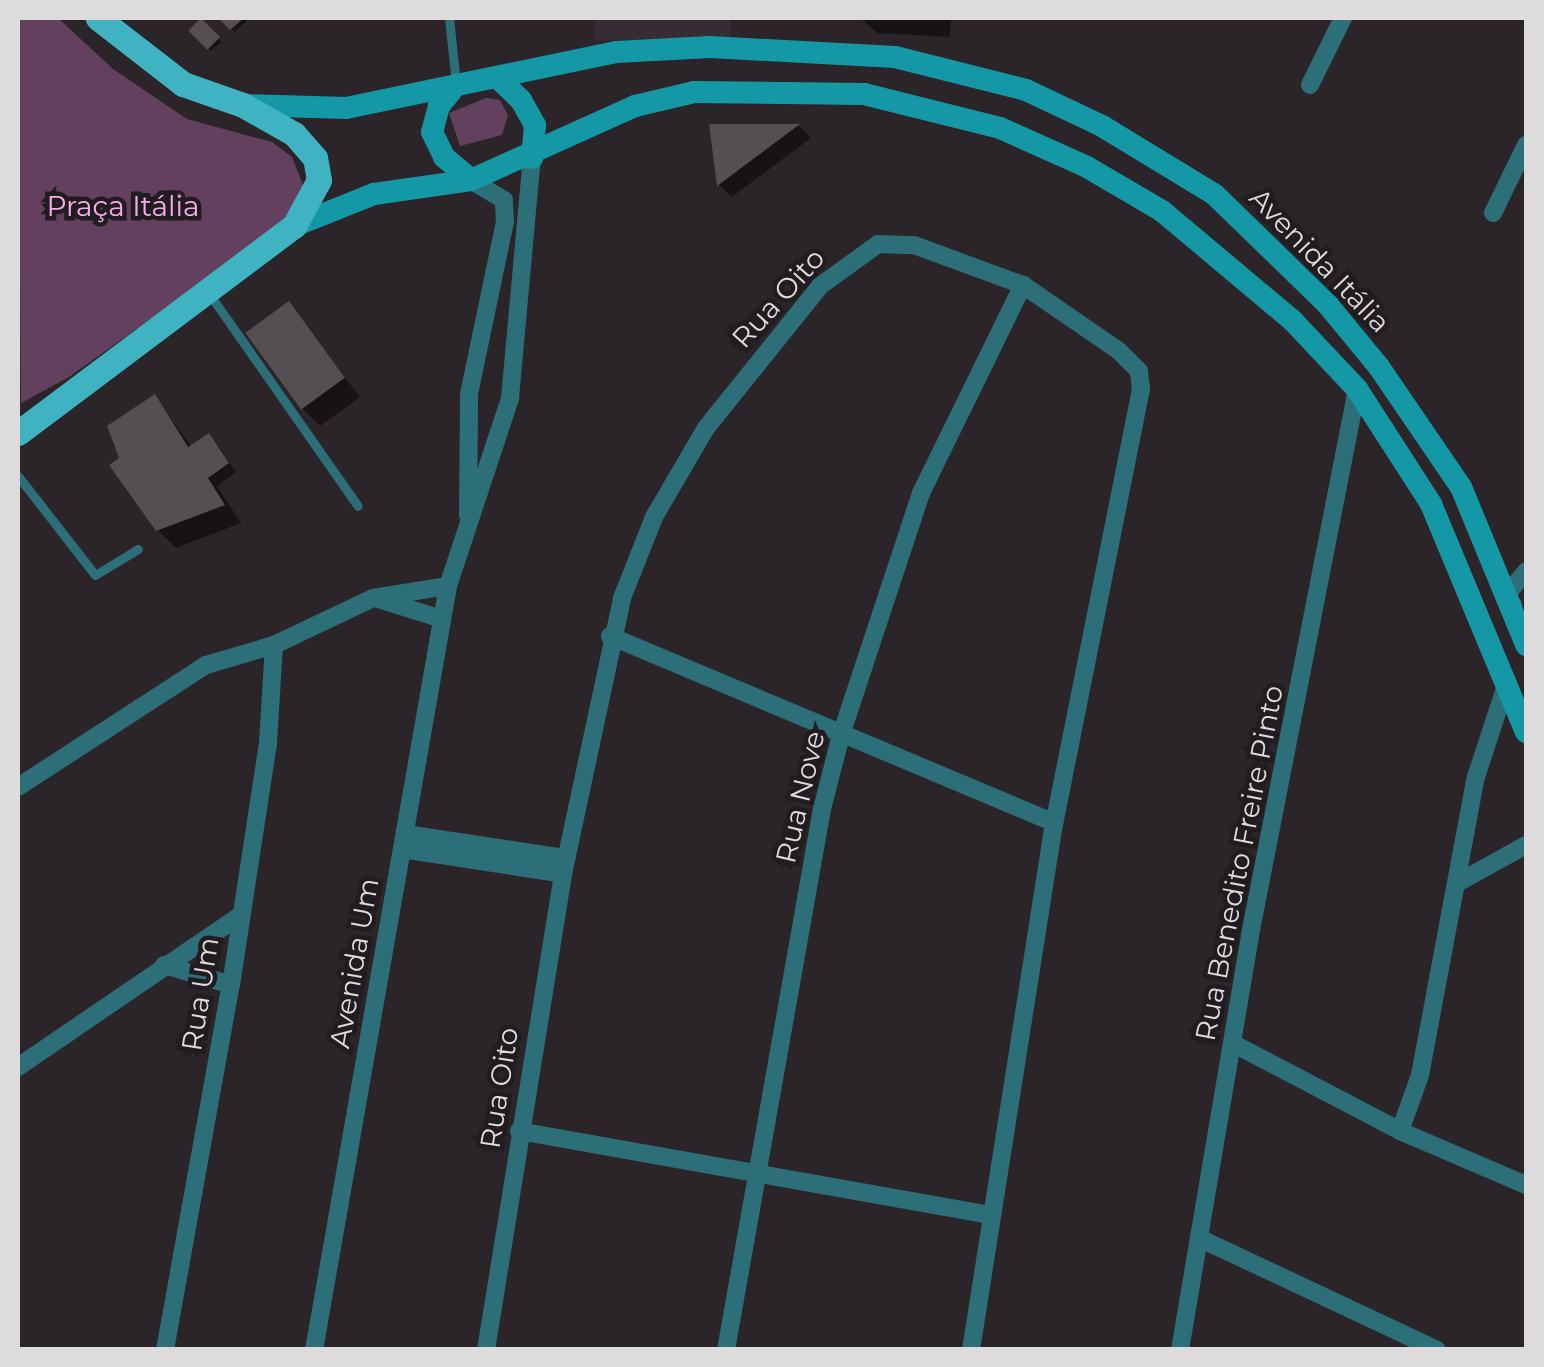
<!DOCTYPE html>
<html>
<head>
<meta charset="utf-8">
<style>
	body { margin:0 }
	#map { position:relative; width:1544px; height:1367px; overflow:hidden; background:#2b2529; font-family:Montserrat,sans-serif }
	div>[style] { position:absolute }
	.built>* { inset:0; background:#362c34 }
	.green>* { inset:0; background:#63405d }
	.shadow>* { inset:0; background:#0007; transform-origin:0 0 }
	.building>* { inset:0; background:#554f54; transform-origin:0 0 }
	.lane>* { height:9px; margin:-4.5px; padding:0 4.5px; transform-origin:4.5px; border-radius:4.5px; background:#2c6f78 }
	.street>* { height:18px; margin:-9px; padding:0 9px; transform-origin:9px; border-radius:9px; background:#2c6f78 }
	.secondary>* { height:22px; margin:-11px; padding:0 11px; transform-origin:11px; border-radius:11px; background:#1498a5 }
	.primary>* { height:25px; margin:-12.5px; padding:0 12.5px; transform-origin:12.5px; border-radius:12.5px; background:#3fb3c1 }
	span { translate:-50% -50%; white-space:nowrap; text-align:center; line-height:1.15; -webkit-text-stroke:9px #211c20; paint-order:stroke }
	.park-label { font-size:28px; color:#f9abeb }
	.street-label { font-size:28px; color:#dedbdd }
	.frame { position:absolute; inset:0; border:20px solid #dedbdd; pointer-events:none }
</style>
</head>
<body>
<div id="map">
	<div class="built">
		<div style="clip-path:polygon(596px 18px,730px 18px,731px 38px,594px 41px)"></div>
	</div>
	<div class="green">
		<div style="clip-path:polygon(18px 18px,58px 18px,113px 69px,187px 119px,272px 142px,292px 157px,304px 188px,285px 223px,69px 377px,21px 403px)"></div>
		<div style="clip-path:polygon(486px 98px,500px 100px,508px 115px,502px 135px,460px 146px,449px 113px)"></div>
	</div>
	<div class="shadow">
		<div style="clip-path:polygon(221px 18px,250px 18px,235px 32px)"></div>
		<div style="clip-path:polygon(861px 18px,951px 18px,950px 37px,877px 33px)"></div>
		<div style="left:202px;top:20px;width:29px;height:14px;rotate:49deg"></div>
		<div style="clip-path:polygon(712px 126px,799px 126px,811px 138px,732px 197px,719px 185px)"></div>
		<div style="clip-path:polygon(289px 304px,360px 397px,320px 426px,302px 408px)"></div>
		<div style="clip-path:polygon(155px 398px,192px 447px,217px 444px,236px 472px,217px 486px,241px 523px,176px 548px,158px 530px,112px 442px)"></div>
	</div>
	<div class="building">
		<div style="left:201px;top:18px;width:27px;height:18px;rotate:45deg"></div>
		<div style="clip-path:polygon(218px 18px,244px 18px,230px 30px)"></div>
		<div style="clip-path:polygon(709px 124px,800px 124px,717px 186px)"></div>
		<div style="left:289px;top:301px;width:95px;height:54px;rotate:54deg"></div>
		<div style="clip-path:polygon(155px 394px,188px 447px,209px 433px,229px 463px,208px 478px,225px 505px,156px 531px,109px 465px,119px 458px,107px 426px)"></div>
	</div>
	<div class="lane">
		<div style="left:449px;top:18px;width:66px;rotate:83.9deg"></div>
		<div style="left:208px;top:292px;width:261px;rotate:55deg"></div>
		<div style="left:18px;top:476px;width:125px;rotate:52.1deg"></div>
		<div style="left:95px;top:575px;width:50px;rotate:-31.2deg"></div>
	</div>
	<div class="street">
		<div style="left:1310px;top:85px;width:75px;rotate:-63.8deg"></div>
		<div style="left:1493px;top:213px;width:76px;rotate:-64.1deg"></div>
		<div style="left:468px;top:515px;width:121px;rotate:-89.5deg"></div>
		<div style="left:469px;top:394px;width:176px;rotate:-78.2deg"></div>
		<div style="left:505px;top:222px;width:22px;rotate:-93deg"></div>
		<div style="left:504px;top:200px;width:39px;rotate:-149deg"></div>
		<div style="left:378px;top:599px;width:67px;rotate:17.4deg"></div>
		<div style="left:1513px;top:605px;width:13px;rotate:-119deg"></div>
		<div style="left:1507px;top:594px;width:30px;rotate:-50deg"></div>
		<div style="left:610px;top:636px;width:482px;rotate:22.8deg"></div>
		<div style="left:18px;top:787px;width:224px;rotate:-33deg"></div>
		<div style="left:206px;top:665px;width:71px;rotate:-16.4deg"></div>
		<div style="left:274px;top:645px;width:110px;rotate:-25.4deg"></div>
		<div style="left:373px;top:598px;width:76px;rotate:-9.1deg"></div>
		<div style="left:405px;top:834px;width:163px;rotate:8.5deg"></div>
		<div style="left:402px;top:849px;width:163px;rotate:8.8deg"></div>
		<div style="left:1461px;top:881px;width:74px;rotate:-29deg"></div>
		<div style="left:164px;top:965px;width:70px;rotate:16.6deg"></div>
		<div style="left:1232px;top:1043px;width:190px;rotate:27.6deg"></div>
		<div style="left:1400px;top:1131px;width:137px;rotate:23.2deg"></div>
		<div style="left:18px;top:1067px;width:270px;rotate:-34.3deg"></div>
		<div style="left:519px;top:1131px;width:478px;rotate:10.1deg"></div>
		<div style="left:1400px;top:1131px;width:59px;rotate:-70.3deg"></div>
		<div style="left:1420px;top:1075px;width:303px;rotate:-79.4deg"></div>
		<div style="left:1476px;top:777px;width:100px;rotate:-71.9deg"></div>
		<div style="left:1199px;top:1238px;width:263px;rotate:25.2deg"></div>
		<div style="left:165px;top:1350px;width:371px;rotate:-79.8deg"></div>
		<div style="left:231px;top:985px;width:245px;rotate:-81.3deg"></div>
		<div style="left:268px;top:743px;width:98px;rotate:-86.5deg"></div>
		<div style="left:314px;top:1350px;width:776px;rotate:-80.05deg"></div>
		<div style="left:448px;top:586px;width:198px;rotate:-71.7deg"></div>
		<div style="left:510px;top:398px;width:241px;rotate:-84.8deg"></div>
		<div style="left:486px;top:1350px;width:482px;rotate:-80.8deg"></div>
		<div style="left:563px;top:874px;width:282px;rotate:-77.9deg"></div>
		<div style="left:622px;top:598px;width:87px;rotate:-68.4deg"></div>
		<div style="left:654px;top:517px;width:103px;rotate:-59.7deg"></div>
		<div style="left:706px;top:428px;width:182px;rotate:-51.2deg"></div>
		<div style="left:820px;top:286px;width:72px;rotate:-35.9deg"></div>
		<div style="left:878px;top:244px;width:36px;rotate:2deg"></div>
		<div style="left:914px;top:245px;width:116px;rotate:20.2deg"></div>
		<div style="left:1023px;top:285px;width:116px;rotate:34.5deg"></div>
		<div style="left:1119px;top:351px;width:28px;rotate:45deg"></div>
		<div style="left:1139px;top:371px;width:18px;rotate:84deg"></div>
		<div style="left:1141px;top:389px;width:443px;rotate:101.3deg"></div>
		<div style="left:1054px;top:823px;width:533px;rotate:98.95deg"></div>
		<div style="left:726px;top:1350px;width:549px;rotate:-79.94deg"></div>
		<div style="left:822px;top:809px;width:76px;rotate:-75.6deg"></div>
		<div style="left:841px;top:735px;width:255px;rotate:-71.7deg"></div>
		<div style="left:921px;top:493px;width:232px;rotate:-63.9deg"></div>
		<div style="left:1180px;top:1350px;width:421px;rotate:-80.4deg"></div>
		<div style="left:1250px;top:935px;width:556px;rotate:-78.91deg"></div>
	</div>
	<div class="secondary">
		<div style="left:498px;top:78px;width:32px;rotate:44deg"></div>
		<div style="left:521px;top:100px;width:29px;rotate:61deg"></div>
		<div style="left:535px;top:125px;width:33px;rotate:95deg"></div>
		<div style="left:456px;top:85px;width:27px;rotate:129deg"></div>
		<div style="left:439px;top:106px;width:27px;rotate:105deg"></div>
		<div style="left:432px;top:132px;width:28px;rotate:64deg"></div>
		<div style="left:444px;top:157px;width:35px;rotate:40deg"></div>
		<div style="left:243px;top:105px;width:103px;rotate:1.7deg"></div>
		<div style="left:346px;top:108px;width:276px;rotate:-11.7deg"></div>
		<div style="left:616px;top:52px;width:94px;rotate:-3deg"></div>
		<div style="left:710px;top:47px;width:185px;rotate:3.1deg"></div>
		<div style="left:895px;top:57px;width:135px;rotate:14.1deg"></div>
		<div style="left:1026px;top:90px;width:84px;rotate:25.3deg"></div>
		<div style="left:1102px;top:126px;width:131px;rotate:31.3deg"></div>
		<div style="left:1214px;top:194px;width:159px;rotate:44.2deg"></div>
		<div style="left:1328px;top:305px;width:80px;rotate:50.6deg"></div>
		<div style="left:1379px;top:367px;width:145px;rotate:55.7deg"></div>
		<div style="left:1461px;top:487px;width:171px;rotate:67.6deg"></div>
		<div style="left:294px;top:226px;width:86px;rotate:-21.8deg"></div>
		<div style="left:374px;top:194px;width:98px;rotate:-8.2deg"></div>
		<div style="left:471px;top:180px;width:180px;rotate:-24.3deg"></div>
		<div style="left:635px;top:106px;width:61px;rotate:-13.3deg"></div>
		<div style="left:694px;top:92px;width:170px;rotate:0.7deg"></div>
		<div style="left:864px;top:94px;width:140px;rotate:14deg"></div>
		<div style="left:1000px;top:128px;width:95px;rotate:24.1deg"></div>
		<div style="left:1087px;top:167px;width:87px;rotate:30.4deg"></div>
		<div style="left:1162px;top:211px;width:170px;rotate:40deg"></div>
		<div style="left:1292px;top:320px;width:95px;rotate:46.7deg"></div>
		<div style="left:1357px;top:389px;width:137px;rotate:57.2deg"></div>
		<div style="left:1431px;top:504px;width:247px;rotate:67.4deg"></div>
	</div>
	<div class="primary">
		<div style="left:18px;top:433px;width:345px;rotate:-36.9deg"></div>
		<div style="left:294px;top:226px;width:52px;rotate:-61.5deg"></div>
		<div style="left:319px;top:180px;width:22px;rotate:-100deg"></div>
		<div style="left:315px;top:158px;width:32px;rotate:-131deg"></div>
		<div style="left:294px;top:134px;width:59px;rotate:-150.4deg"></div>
		<div style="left:243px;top:105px;width:64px;rotate:-160.7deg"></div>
		<div style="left:183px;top:84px;width:108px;rotate:-142.2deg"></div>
	</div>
	<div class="park-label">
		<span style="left:123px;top:206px">Praça Itália</span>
	</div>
	<div class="street-label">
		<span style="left:1320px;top:260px;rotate:46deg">Avenida Itália</span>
		<span style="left:778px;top:298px;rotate:-48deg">Rua Oito</span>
		<span style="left:800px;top:797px;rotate:-77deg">Rua Nove</span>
		<span style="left:1239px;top:863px;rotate:-79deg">Rua Benedito Freire Pinto</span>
		<span style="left:354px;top:963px;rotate:-80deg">Avenida Um</span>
		<span style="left:200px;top:994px;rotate:-81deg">Rua Um</span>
		<span style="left:499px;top:1088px;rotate:-81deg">Rua Oito</span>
	</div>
	<div class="frame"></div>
</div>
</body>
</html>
